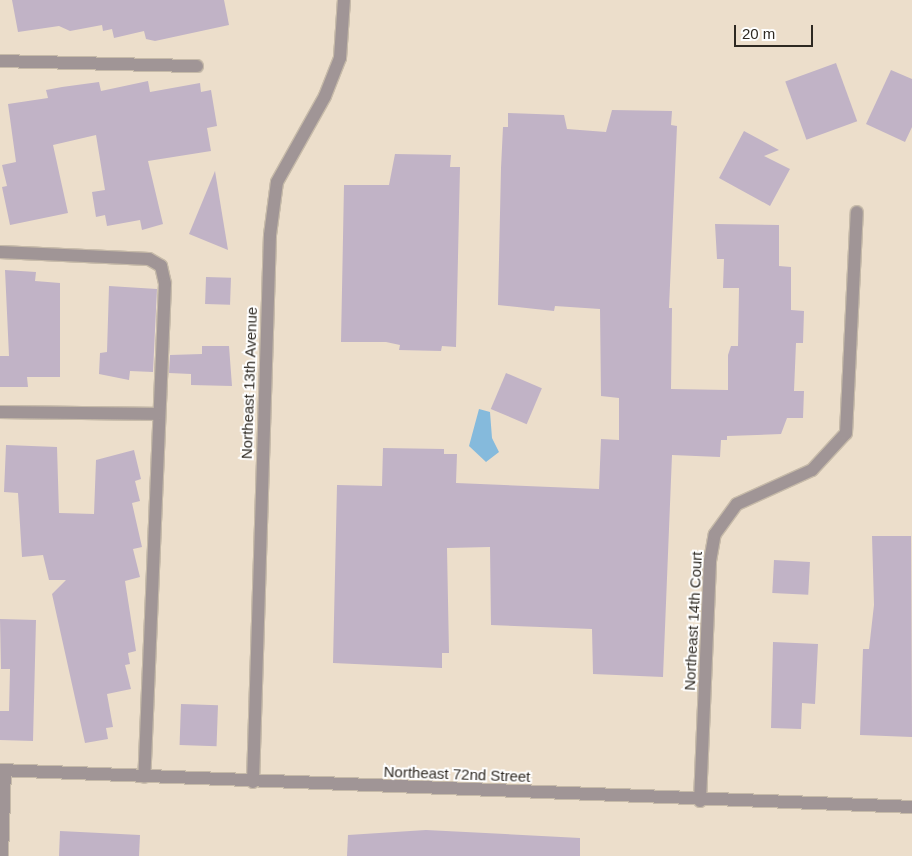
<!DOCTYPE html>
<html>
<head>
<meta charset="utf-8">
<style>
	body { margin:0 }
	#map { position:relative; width:912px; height:856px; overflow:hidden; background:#ecdecb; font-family:Arial,sans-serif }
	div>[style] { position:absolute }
	.water>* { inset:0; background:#85badc }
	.building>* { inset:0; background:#c1b3c6; transform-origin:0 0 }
	.roads { filter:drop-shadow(1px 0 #c6baa9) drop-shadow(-1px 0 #c6baa9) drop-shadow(0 1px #c6baa9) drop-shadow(0 -1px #c6baa9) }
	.minor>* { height:12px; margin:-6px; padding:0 6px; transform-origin:6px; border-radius:6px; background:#a09596 }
	.tertiary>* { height:12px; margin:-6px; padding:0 6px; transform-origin:6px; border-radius:6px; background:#a09596 }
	span { translate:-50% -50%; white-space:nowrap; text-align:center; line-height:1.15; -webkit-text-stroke:4px #fff; paint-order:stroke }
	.street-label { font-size:15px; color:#2e2922 }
	.scale { position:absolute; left:734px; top:25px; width:79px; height:22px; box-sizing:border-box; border:2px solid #2e2922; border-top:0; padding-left:6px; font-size:15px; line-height:18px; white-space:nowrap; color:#2e2922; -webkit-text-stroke:4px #fff; paint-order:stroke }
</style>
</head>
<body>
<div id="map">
	<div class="water">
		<div style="clip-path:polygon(479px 409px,490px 412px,492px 438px,499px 452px,486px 462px,469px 446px)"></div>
	</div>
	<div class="building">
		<div style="clip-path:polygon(12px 0,224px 0,229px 25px,155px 41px,146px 39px,144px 31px,114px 38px,112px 29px,103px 31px,102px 25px,70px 31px,59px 26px,18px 32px)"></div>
		<div style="left:836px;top:63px;width:62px;height:54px;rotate:70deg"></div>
		<div style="clip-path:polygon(891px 70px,912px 79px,912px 127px,905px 142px,866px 124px)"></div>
		<div style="clip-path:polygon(148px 81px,150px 92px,200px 83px,201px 92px,211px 90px,217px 126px,207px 128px,211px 151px,148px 161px,163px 224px,142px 230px,140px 220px,107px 226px,105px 215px,96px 217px,92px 192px,105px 190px,96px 135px,53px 145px,68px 213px,10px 225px,2px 187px,7px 186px,2px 165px,16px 162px,8px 104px,48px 98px,46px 90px,62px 87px,99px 82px,101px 91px)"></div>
		<div style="clip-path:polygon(612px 110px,672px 111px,671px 125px,677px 126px,669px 308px,672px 308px,671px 389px,728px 390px,728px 355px,731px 346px,738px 346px,739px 288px,723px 288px,724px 259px,717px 259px,715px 224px,779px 225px,779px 266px,791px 267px,791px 310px,804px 311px,803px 343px,796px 343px,794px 391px,804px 391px,803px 418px,787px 418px,781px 434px,727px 436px,727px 440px,721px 440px,720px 457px,672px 455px,663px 677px,593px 674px,592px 629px,491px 625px,490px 547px,447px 548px,449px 653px,442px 653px,442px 668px,333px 663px,337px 485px,382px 486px,383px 448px,444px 449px,444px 454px,457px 454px,456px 483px,599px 489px,601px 439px,619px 440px,619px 398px,601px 396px,600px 309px,555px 306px,554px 311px,498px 305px,501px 168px,503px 127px,508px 127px,508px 113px,564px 115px,567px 129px,606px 132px)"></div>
		<div style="clip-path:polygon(744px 131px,779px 150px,764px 156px,790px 169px,770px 206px,719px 178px)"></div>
		<div style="clip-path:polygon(395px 154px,451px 155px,450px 167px,460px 167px,456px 347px,442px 346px,441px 351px,399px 350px,400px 345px,386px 342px,341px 342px,344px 185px,389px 185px)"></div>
		<div style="clip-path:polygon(215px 171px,228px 250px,189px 234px)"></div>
		<div style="clip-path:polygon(5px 270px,36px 272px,35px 281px,60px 283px,60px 377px,27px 377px,28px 387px,0 387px,0 356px,9px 356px)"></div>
		<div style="left:206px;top:277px;width:25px;height:27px;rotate:2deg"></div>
		<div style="clip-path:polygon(109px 286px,157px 289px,153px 372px,130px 371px,129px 380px,99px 374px,100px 353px,107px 352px)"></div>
		<div style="clip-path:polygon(202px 346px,229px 346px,232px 386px,191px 385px,191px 374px,169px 373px,170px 355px,202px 354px)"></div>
		<div style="left:506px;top:373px;width:39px;height:39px;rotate:23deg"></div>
		<div style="clip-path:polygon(6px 445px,57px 447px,59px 513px,94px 514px,96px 460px,134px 450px,141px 479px,135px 481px,140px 501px,132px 503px,142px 547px,133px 549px,140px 577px,125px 581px,136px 651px,128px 653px,130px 664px,125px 665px,131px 689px,107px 694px,113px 727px,106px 728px,108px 739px,85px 743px,52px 594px,66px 580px,49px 580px,43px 555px,22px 557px,18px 493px,4px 492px)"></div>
		<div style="clip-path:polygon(872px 536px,911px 536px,912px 737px,860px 735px,863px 649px,869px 649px,874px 605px)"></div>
		<div style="left:774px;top:560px;width:36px;height:33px;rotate:3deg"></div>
		<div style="clip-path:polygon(0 619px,36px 620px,33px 741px,0 740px,0 711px,9px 711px,10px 669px,1px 669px)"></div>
		<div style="clip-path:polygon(773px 642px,818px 644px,815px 704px,802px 703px,801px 729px,771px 728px)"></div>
		<div style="left:181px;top:704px;width:37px;height:41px;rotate:2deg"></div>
		<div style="clip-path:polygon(426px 830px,580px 838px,580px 856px,347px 856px,348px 835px)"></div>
		<div style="clip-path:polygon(60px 831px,140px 835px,139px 856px,59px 856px)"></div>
	</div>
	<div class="roads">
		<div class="minor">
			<div style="left:0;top:61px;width:197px;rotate:1.5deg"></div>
			<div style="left:0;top:252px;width:149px;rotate:2.7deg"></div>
			<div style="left:149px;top:259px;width:14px;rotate:30deg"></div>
			<div style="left:161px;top:266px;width:18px;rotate:77deg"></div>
			<div style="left:165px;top:284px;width:493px;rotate:92.4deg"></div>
			<div style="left:0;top:412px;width:159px;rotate:0.7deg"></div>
			<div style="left:700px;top:801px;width:240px;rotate:-87.6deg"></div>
			<div style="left:710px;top:561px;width:27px;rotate:-80deg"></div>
			<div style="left:715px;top:534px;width:37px;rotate:-54deg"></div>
			<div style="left:737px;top:504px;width:82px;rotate:-24.4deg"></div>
			<div style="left:812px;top:470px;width:50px;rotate:-47.4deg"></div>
			<div style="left:846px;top:433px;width:221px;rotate:-87.2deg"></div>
			<div style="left:2px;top:856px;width:85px;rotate:-88deg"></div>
		</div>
		<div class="tertiary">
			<div style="left:0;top:770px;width:913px;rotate:2.32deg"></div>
			<div style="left:253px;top:782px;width:547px;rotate:-88.22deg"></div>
			<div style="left:270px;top:235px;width:53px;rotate:-82.5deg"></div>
			<div style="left:277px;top:182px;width:98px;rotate:-60.8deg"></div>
			<div style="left:325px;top:96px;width:41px;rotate:-68.5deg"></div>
			<div style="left:340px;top:58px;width:58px;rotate:-86.1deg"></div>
		</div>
	</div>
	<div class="street-label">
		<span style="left:249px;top:383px;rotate:-88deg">Northeast 13th Avenue</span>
		<span style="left:693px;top:621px;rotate:-87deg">Northeast 14th Court</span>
		<span style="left:457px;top:774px;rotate:2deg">Northeast 72nd Street</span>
	</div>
	<div class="scale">20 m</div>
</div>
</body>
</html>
